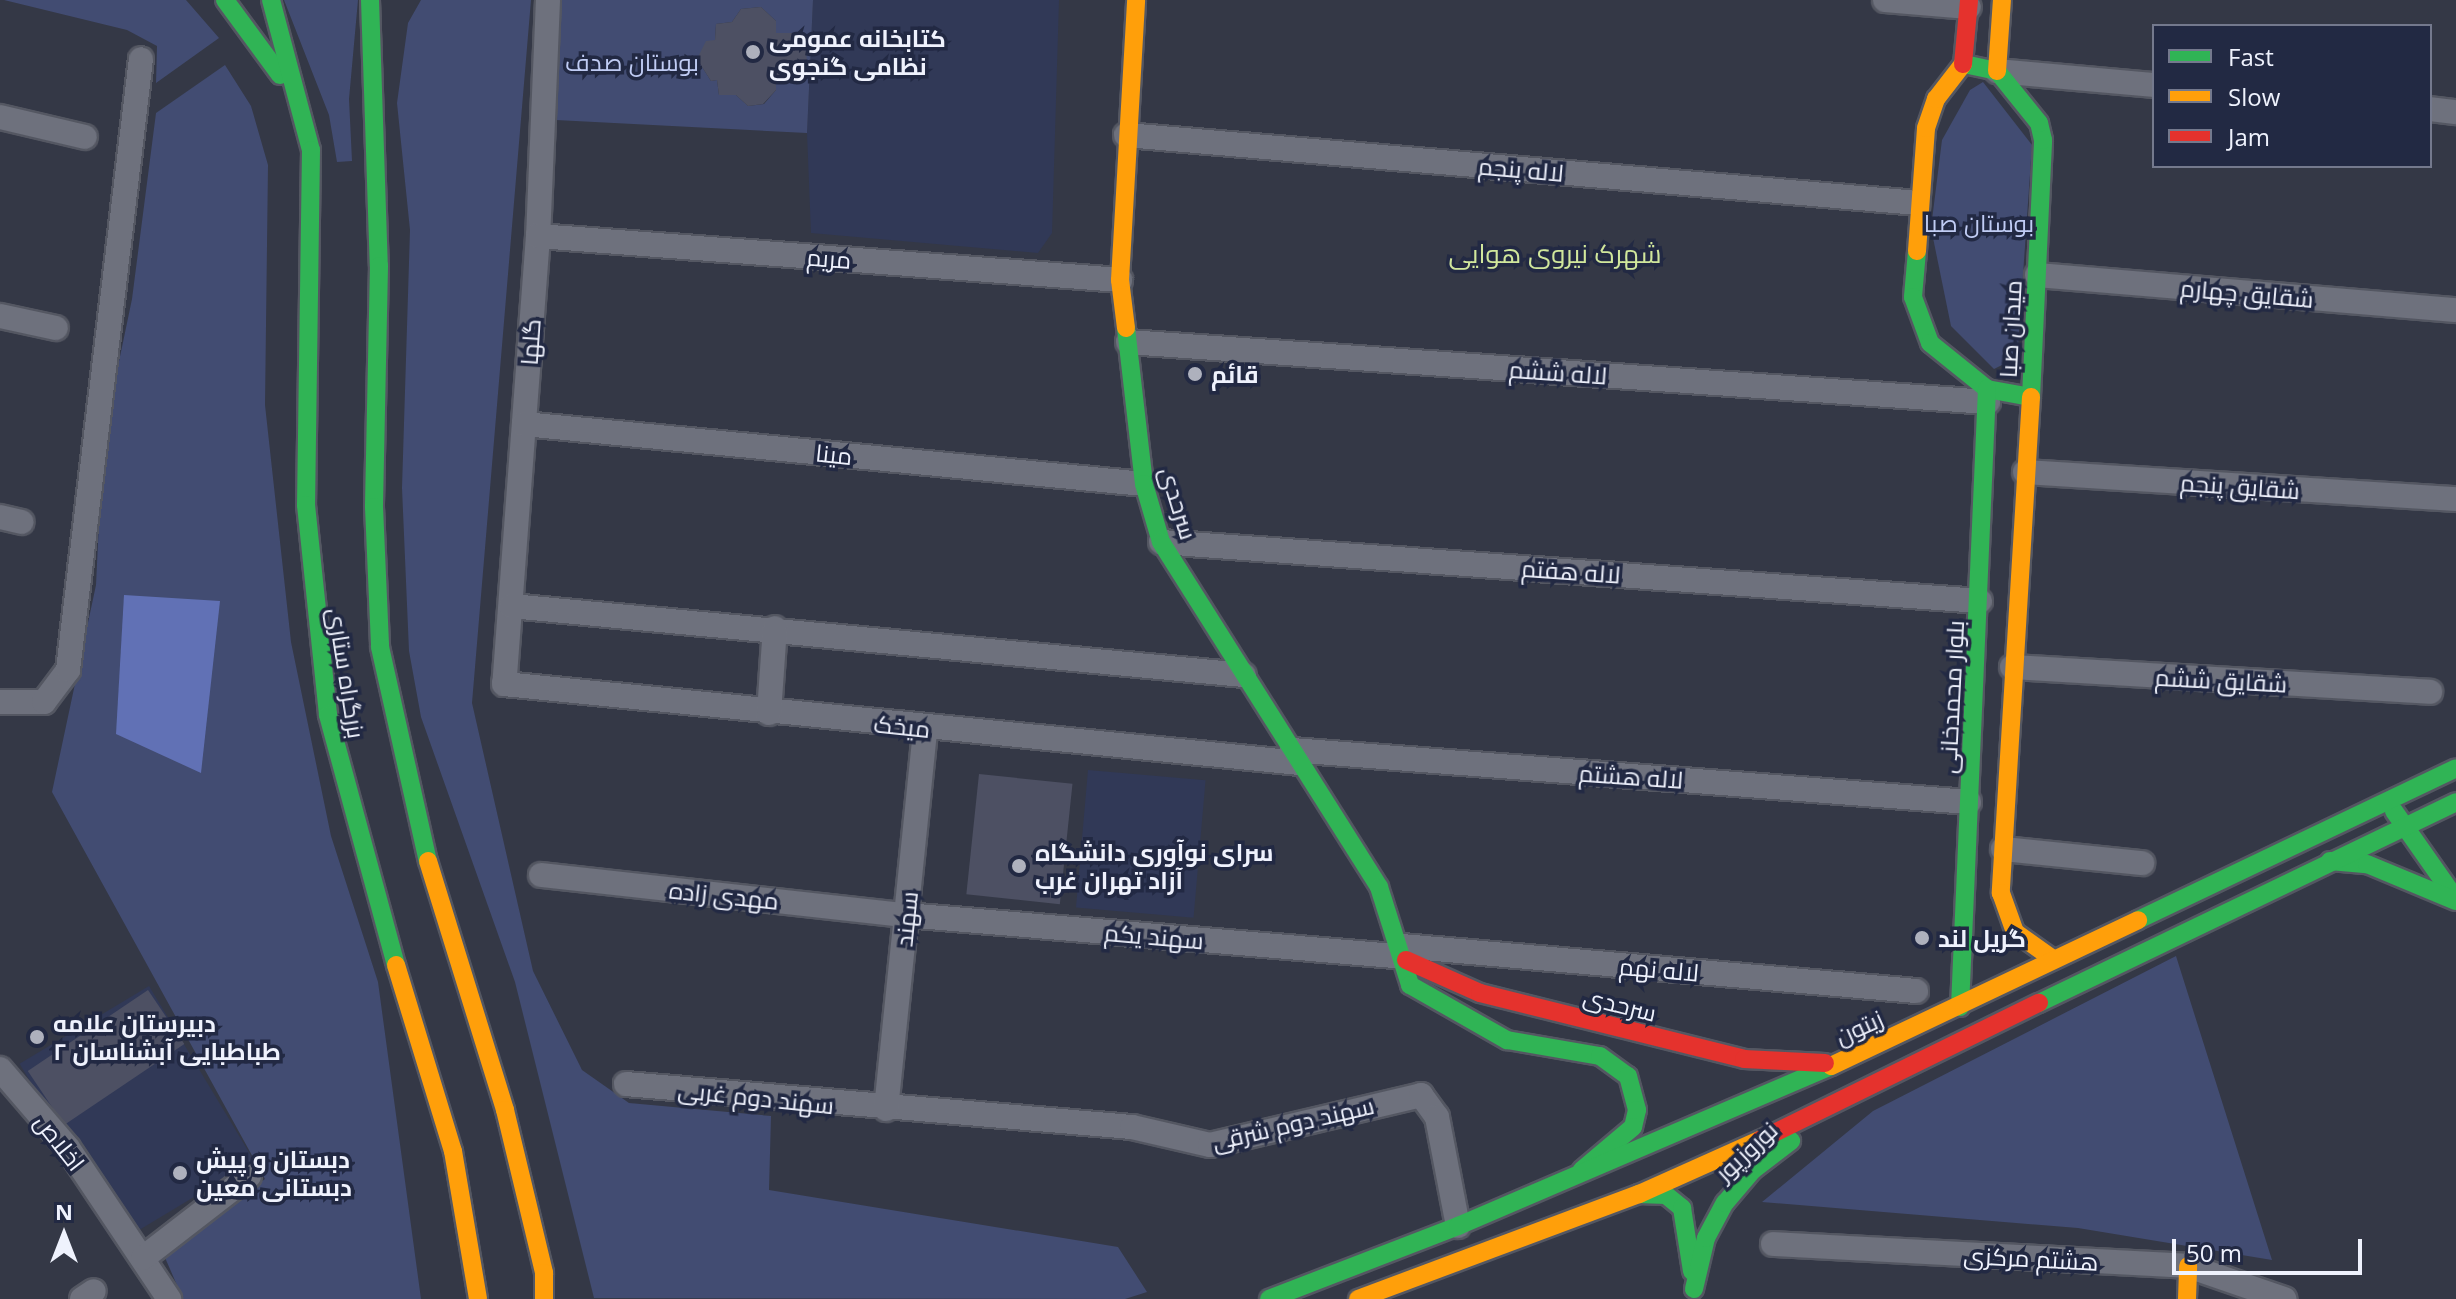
<!DOCTYPE html>
<html>
<head>
<meta charset="utf-8">
<style>
	body { margin:0 }
	#map { position:relative; width:2456px; height:1299px; overflow:hidden; background:#343846; font-family:"Open Sans",Cairo,sans-serif }
	div>[style] { position:absolute }
	.built>* { inset:0; background:#313957; transform-origin:0 0 }
	.green>* { inset:0; background:#424c72 }
	.water>* { inset:0; background:#6171b5 }
	.building>* { inset:0; background:#4d5063; transform-origin:0 0 }
	.roads { filter:drop-shadow(2px 0 #545762) drop-shadow(-2px 0 #545762) drop-shadow(0 2px #545762) drop-shadow(0 -2px #545762) }
	.street>* { height:24px; margin:-12px; padding:0 12px; transform-origin:12px; border-radius:12px; background:#6e717d }
	.fast>* { height:18px; margin:-9px; padding:0 9px; transform-origin:9px; border-radius:9px; background:#30b455 }
	.slow>* { height:18px; margin:-9px; padding:0 9px; transform-origin:9px; border-radius:9px; background:#ff9f0a }
	.jam>* { height:18px; margin:-9px; padding:0 9px; transform-origin:9px; border-radius:9px; background:#e5322d }
	.dots>* { width:22px; height:22px; translate:-50% -50%; box-sizing:border-box; border:4px solid #222943; border-radius:50% }
	span { translate:-50% -50%; white-space:nowrap; text-align:center; line-height:1.15; -webkit-text-stroke:7px #222943; paint-order:stroke }
	.poi-label { font-size:24px; color:#eff2fd; font-weight:700 }
	.left { translate:0 -50%; text-align:left }
	.park-label { font-size:24px; color:#c0ccf4 }
	.street-label { font-size:24px; color:#eff2fd }
	.neighbourhood-label { font-size:26px; color:#d1e79c }
	.legend { position:absolute; left:2152px; top:24px; width:280px; height:144px; box-sizing:border-box; background:#222943; border:2px solid #74798d; margin:0; padding:10px 14px; list-style:none; font-size:24px; color:#eff2fd }
	.legend li { display:flex; align-items:center; gap:16px; height:40px }
	.legend b { width:40px; border:2px solid #74798d }
	.north { position:absolute; left:24px; top:1195px; width:80px; height:80px; -webkit-text-stroke:6px #222943; paint-order:stroke; rotate:0deg; font-size:22px; font-weight:700; line-height:32px; text-align:center; color:#eff2fd }
	.north::after { content:''; display:block; margin:auto; width:28px; height:36px; background:#eff2fd; clip-path:polygon(50% 0,100% 100%,50% 72%,0 100%) }
	.scale { position:absolute; left:2172px; top:1239px; width:190px; height:36px; box-sizing:border-box; border:4px solid #eff2fd; border-top:0; padding-left:10px; font-size:24px; line-height:28px; white-space:nowrap; color:#eff2fd; -webkit-text-stroke:6px #222943; paint-order:stroke }
</style>
</head>
<body>
<div id="map">
	<div class="built">
		<div style="clip-path:polygon(813px 0,1059px 0,1052px 233px,1038px 253px,811px 233px,807px 133px)"></div>
		<div style="left:1088px;top:770px;width:118px;height:138px;rotate:5deg"></div>
		<div style="left:149px;top:986px;width:204px;height:151px;rotate:59deg"></div>
	</div>
	<div class="green">
		<div style="clip-path:polygon(4px 0,186px 0,219px 38px,156px 83px,157px 46px,127px 30px)"></div>
		<div style="clip-path:polygon(284px 0,358px 0,349px 99px,352px 161px,337px 162px,329px 115px)"></div>
		<div style="clip-path:polygon(421px 0,531px 0,472px 703px,533px 971px,582px 1070px,629px 1103px,771px 1116px,769px 1190px,1118px 1247px,1147px 1292px,1125px 1299px,594px 1298px,515px 982px,421px 717px,409px 651px,402px 488px,410px 230px,397px 103px,408px 23px)"></div>
		<div style="clip-path:polygon(evenodd,559px 0,813px 0,807px 133px,556px 120px,559px 0,761px 7px,776px 21px,776px 33px,792px 33px,807px 61px,795px 75px,776px 77px,776px 90px,764px 104px,748px 106px,736px 95px,719px 95px,717px 80px,711px 81px,697px 59px,715px 40px,716px 24px,732px 22px,741px 9px,761px 7px)"></div>
		<div style="clip-path:polygon(225px 65px,251px 106px,268px 165px,265px 405px,291px 642px,331px 836px,378px 982px,421px 1299px,183px 1299px,163px 1253px,265px 1179px,52px 792px,96px 585px,103px 438px,132px 299px,156px 113px)"></div>
		<div style="clip-path:polygon(1983px 82px,2032px 145px,2018px 347px,2012px 360px,1994px 369px,1951px 326px,1931px 228px,1942px 140px,1970px 90px)"></div>
		<div style="clip-path:polygon(2176px 956px,2272px 1260px,2078px 1228px,1762px 1202px,1873px 1111px)"></div>
	</div>
	<div class="water">
		<div style="clip-path:polygon(124px 595px,220px 601px,201px 773px,116px 734px)"></div>
	</div>
	<div class="building">
		<div style="clip-path:polygon(761px 7px,776px 21px,776px 33px,792px 33px,805px 45px,807px 61px,795px 75px,776px 77px,776px 90px,763px 104px,748px 106px,736px 95px,719px 95px,717px 80px,711px 81px,697px 59px,706px 41px,715px 40px,716px 24px,732px 22px,741px 9px)"></div>
		<div style="left:979px;top:774px;width:94px;height:121px;rotate:6deg"></div>
		<div style="left:148px;top:990px;width:65px;height:145px;rotate:56deg"></div>
	</div>
	<div class="roads">
		<div class="street">
			<div style="left:548px;top:0;width:236px;rotate:92.4deg"></div>
			<div style="left:538px;top:236px;width:449px;rotate:94.3deg"></div>
			<div style="left:504px;top:684px;width:800px;rotate:5.67deg"></div>
			<div style="left:1885px;top:0;width:84px;rotate:4.8deg"></div>
			<div style="left:1997px;top:71px;width:158px;rotate:5.1deg"></div>
			<div style="left:2430px;top:109px;width:26px;rotate:7deg"></div>
			<div style="left:0;top:117px;width:87px;rotate:13.2deg"></div>
			<div style="left:1126px;top:135px;width:794px;rotate:4.91deg"></div>
			<div style="left:538px;top:236px;width:584px;rotate:4.32deg"></div>
			<div style="left:2037px;top:275px;width:420px;rotate:4.8deg"></div>
			<div style="left:0;top:316px;width:57px;rotate:12.1deg"></div>
			<div style="left:1128px;top:342px;width:862px;rotate:3.99deg"></div>
			<div style="left:524px;top:424px;width:623px;rotate:5.53deg"></div>
			<div style="left:2025px;top:472px;width:432px;rotate:3.6deg"></div>
			<div style="left:0;top:517px;width:22px;rotate:13deg"></div>
			<div style="left:1161px;top:542px;width:821px;rotate:4.12deg"></div>
			<div style="left:511px;top:606px;width:736px;rotate:5.38deg"></div>
			<div style="left:2012px;top:667px;width:419px;rotate:3.4deg"></div>
			<div style="left:0;top:702px;width:44px"></div>
			<div style="left:44px;top:702px;width:40px;rotate:-53deg"></div>
			<div style="left:68px;top:670px;width:615px;rotate:-83.19deg"></div>
			<div style="left:769px;top:713px;width:85px;rotate:-86deg"></div>
			<div style="left:1292px;top:750px;width:679px;rotate:4.39deg"></div>
			<div style="left:2003px;top:849px;width:140px;rotate:5.8deg"></div>
			<div style="left:541px;top:875px;width:367px;rotate:6.3deg"></div>
			<div style="left:906px;top:915px;width:498px;rotate:4.8deg"></div>
			<div style="left:1402px;top:946px;width:516px;rotate:5deg"></div>
			<div style="left:0;top:1069px;width:104px;rotate:49.3deg"></div>
			<div style="left:68px;top:1148px;width:182px;rotate:56.2deg"></div>
			<div style="left:626px;top:1084px;width:508px;rotate:4.86deg"></div>
			<div style="left:1132px;top:1127px;width:80px;rotate:13deg"></div>
			<div style="left:1210px;top:1145px;width:217px;rotate:-13.3deg"></div>
			<div style="left:1421px;top:1095px;width:27px;rotate:54deg"></div>
			<div style="left:1437px;top:1117px;width:111px;rotate:79.1deg"></div>
			<div style="left:886px;top:1109px;width:382px;rotate:-84.1deg"></div>
			<div style="left:1773px;top:1244px;width:416px;rotate:3deg"></div>
			<div style="left:2188px;top:1266px;width:102px;rotate:19deg"></div>
			<div style="left:143px;top:1258px;width:134px;rotate:-37.7deg"></div>
			<div style="left:82px;top:1299px;width:14px;rotate:-34deg"></div>
		</div>
		<div class="fast">
			<div style="left:225px;top:0;width:93px;rotate:53.7deg"></div>
			<div style="left:271px;top:0;width:155px;rotate:75.1deg"></div>
			<div style="left:311px;top:150px;width:355px;rotate:90.8deg"></div>
			<div style="left:306px;top:505px;width:211px;rotate:84deg"></div>
			<div style="left:328px;top:715px;width:259px;rotate:74.8deg"></div>
			<div style="left:370px;top:0;width:266px;rotate:88.1deg"></div>
			<div style="left:379px;top:266px;width:241px;rotate:91.2deg"></div>
			<div style="left:374px;top:507px;width:140px;rotate:87.5deg"></div>
			<div style="left:380px;top:647px;width:219px;rotate:77.4deg"></div>
			<div style="left:1917px;top:251px;width:46px;rotate:95deg"></div>
			<div style="left:1913px;top:297px;width:49px;rotate:69.7deg"></div>
			<div style="left:1930px;top:343px;width:73px;rotate:38.9deg"></div>
			<div style="left:1987px;top:389px;width:45px;rotate:10.3deg"></div>
			<div style="left:2031px;top:397px;width:257px;rotate:-87.3deg"></div>
			<div style="left:2043px;top:140px;width:17px;rotate:-103deg"></div>
			<div style="left:2039px;top:123px;width:67px;rotate:-128.9deg"></div>
			<div style="left:1997px;top:71px;width:35px;rotate:-168deg"></div>
			<div style="left:1126px;top:328px;width:157px;rotate:83.4deg"></div>
			<div style="left:1144px;top:484px;width:60px;rotate:73.7deg"></div>
			<div style="left:1161px;top:542px;width:408px;rotate:57.7deg"></div>
			<div style="left:1379px;top:887px;width:103px;rotate:72.4deg"></div>
			<div style="left:1410px;top:985px;width:112px;rotate:29.6deg"></div>
			<div style="left:1507px;top:1040px;width:94px;rotate:9.8deg"></div>
			<div style="left:1600px;top:1056px;width:34px;rotate:36deg"></div>
			<div style="left:1628px;top:1076px;width:35px;rotate:75deg"></div>
			<div style="left:1637px;top:1110px;width:17px;rotate:103deg"></div>
			<div style="left:1633px;top:1127px;width:67px;rotate:139.9deg"></div>
			<div style="left:2394px;top:811px;width:103px;rotate:54.9deg"></div>
			<div style="left:2330px;top:861px;width:37px;rotate:5deg"></div>
			<div style="left:2367px;top:864px;width:96px;rotate:22.6deg"></div>
			<div style="left:2138px;top:920px;width:352px;rotate:-25.5deg"></div>
			<div style="left:2039px;top:1003px;width:463px;rotate:-25.7deg"></div>
			<div style="left:1960px;top:1007px;width:619px;rotate:-87.5deg"></div>
			<div style="left:1639px;top:1194px;width:27px;rotate:2deg"></div>
			<div style="left:1666px;top:1195px;width:21px;rotate:39deg"></div>
			<div style="left:1682px;top:1208px;width:64px;rotate:81deg"></div>
			<div style="left:1694px;top:1289px;width:52px;rotate:-76.8deg"></div>
			<div style="left:1706px;top:1238px;width:40px;rotate:-62deg"></div>
			<div style="left:1725px;top:1203px;width:43px;rotate:-49.7deg"></div>
			<div style="left:1753px;top:1170px;width:48px;rotate:-37.3deg"></div>
			<div style="left:1269px;top:1299px;width:203px;rotate:-21.1deg"></div>
			<div style="left:1458px;top:1226px;width:406px;rotate:-23.2deg"></div>
		</div>
		<div class="slow">
			<div style="left:1997px;top:71px;width:71px;rotate:-86deg"></div>
			<div style="left:1917px;top:251px;width:123px;rotate:-85.8deg"></div>
			<div style="left:1926px;top:128px;width:31px;rotate:-71deg"></div>
			<div style="left:1936px;top:99px;width:44px;rotate:-52.4deg"></div>
			<div style="left:1126px;top:328px;width:48px;rotate:-97.1deg"></div>
			<div style="left:1120px;top:280px;width:280px;rotate:-86.7deg"></div>
			<div style="left:2031px;top:397px;width:497px;rotate:93.5deg"></div>
			<div style="left:2001px;top:893px;width:41px;rotate:70.3deg"></div>
			<div style="left:2015px;top:932px;width:47px;rotate:35.4deg"></div>
			<div style="left:428px;top:861px;width:261px;rotate:72.8deg"></div>
			<div style="left:505px;top:1110px;width:168px;rotate:76.5deg"></div>
			<div style="left:544px;top:1273px;width:26px;rotate:90deg"></div>
			<div style="left:396px;top:965px;width:195px;rotate:73deg"></div>
			<div style="left:453px;top:1151px;width:150px;rotate:80.4deg"></div>
			<div style="left:1831px;top:1066px;width:340px;rotate:-25.4deg"></div>
			<div style="left:1358px;top:1299px;width:300px;rotate:-20.5deg"></div>
			<div style="left:1639px;top:1194px;width:133px;rotate:-24.1deg"></div>
			<div style="left:2187px;top:1299px;width:33px;rotate:-88deg"></div>
		</div>
		<div class="jam">
			<div style="left:1963px;top:64px;width:64px;rotate:-84.6deg"></div>
			<div style="left:1406px;top:960px;width:81px;rotate:24deg"></div>
			<div style="left:1480px;top:993px;width:272px;rotate:14deg"></div>
			<div style="left:1744px;top:1059px;width:81px;rotate:2.8deg"></div>
			<div style="left:1760px;top:1140px;width:311px;rotate:-26.2deg"></div>
		</div>
	</div>
	<div class="dots">
		<div style="left:753px;top:52px;background:#aeb1bd"></div>
		<div style="left:1195px;top:374px;background:#aeb1bd"></div>
		<div style="left:1019px;top:866px;background:#aeb1bd"></div>
		<div style="left:1922px;top:938px;background:#aeb1bd"></div>
		<div style="left:37px;top:1037px;background:#aeb1bd"></div>
		<div style="left:180px;top:1173px;background:#aeb1bd"></div>
	</div>
	<div class="poi-label">
		<span class="left" style="left:769px;top:52px">کتابخانه عمومی<br>نظامی گنجوی</span>
		<span class="left" style="left:1211px;top:374px">قائم</span>
		<span class="left" style="left:1035px;top:866px">سرای نوآوری دانشگاه<br>آزاد تهران غرب</span>
		<span class="left" style="left:1938px;top:938px">گریل لند</span>
		<span class="left" style="left:53px;top:1037px">دبیرستان علامه<br>طباطبایی آبشناسان ۲</span>
		<span class="left" style="left:196px;top:1173px">دبستان و پیش<br>دبستانی معین</span>
	</div>
	<div class="park-label">
		<span style="left:632px;top:62px">بوستان صدف</span>
		<span style="left:1979px;top:223px">بوستان صبا</span>
	</div>
	<div class="street-label">
		<span style="left:1521px;top:169px;rotate:5deg">لاله پنجم</span>
		<span style="left:829px;top:258px;rotate:4deg">مریم</span>
		<span style="left:2247px;top:293px;rotate:5deg">شقایق چهارم</span>
		<span style="left:2010px;top:329px;rotate:-87deg">میدان صبا</span>
		<span style="left:530px;top:342px;rotate:-86deg">گلها</span>
		<span style="left:1558px;top:372px;rotate:4deg">لاله ششم</span>
		<span style="left:834px;top:454px;rotate:6deg">مینا</span>
		<span style="left:2240px;top:486px;rotate:4deg">شقایق پنجم</span>
		<span style="left:1179px;top:503px;rotate:73deg">سرحدی</span>
		<span style="left:1571px;top:571px;rotate:4deg">لاله هفتم</span>
		<span style="left:347px;top:673px;rotate:81deg">بزرگراه ستاری</span>
		<span style="left:2221px;top:680px;rotate:3deg">شقایق ششم</span>
		<span style="left:1951px;top:697px;rotate:-87deg">بلوار محمدخانی</span>
		<span style="left:902px;top:726px;rotate:6deg">میخک</span>
		<span style="left:1631px;top:776px;rotate:4deg">لاله هشتم</span>
		<span style="left:724px;top:895px;rotate:6deg">مهدی زاده</span>
		<span style="left:906px;top:919px;rotate:-84deg">سهند</span>
		<span style="left:1154px;top:936px;rotate:5deg">سهند يكم</span>
		<span style="left:1659px;top:969px;rotate:5deg">لاله نهم</span>
		<span style="left:1620px;top:1004px;rotate:14deg">سرحدی</span>
		<span style="left:1859px;top:1027px;rotate:-24deg">زیتون</span>
		<span style="left:756px;top:1097px;rotate:6deg">سهند دوم غربی</span>
		<span style="left:1293px;top:1123px;rotate:-13deg">سهند دوم شرقی</span>
		<span style="left:60px;top:1142px;rotate:52deg">اخلاص</span>
		<span style="left:1746px;top:1151px;rotate:-43deg">نوروزپور</span>
		<span style="left:2031px;top:1258px;rotate:3deg">هشتم مرکزی</span>
	</div>
	<div class="neighbourhood-label">
		<span style="left:1555px;top:254px">شهرک نیروی هوایی</span>
	</div>
	<ul class="legend">
	<li><b style="height:10px;background:#30b455"></b>Fast</li>
	<li><b style="height:10px;background:#ff9f0a"></b>Slow</li>
	<li><b style="height:10px;background:#e5322d"></b>Jam</li>
	</ul>
	<div class="north">N</div>
	<div class="scale">50 m</div>
</div>
</body>
</html>
